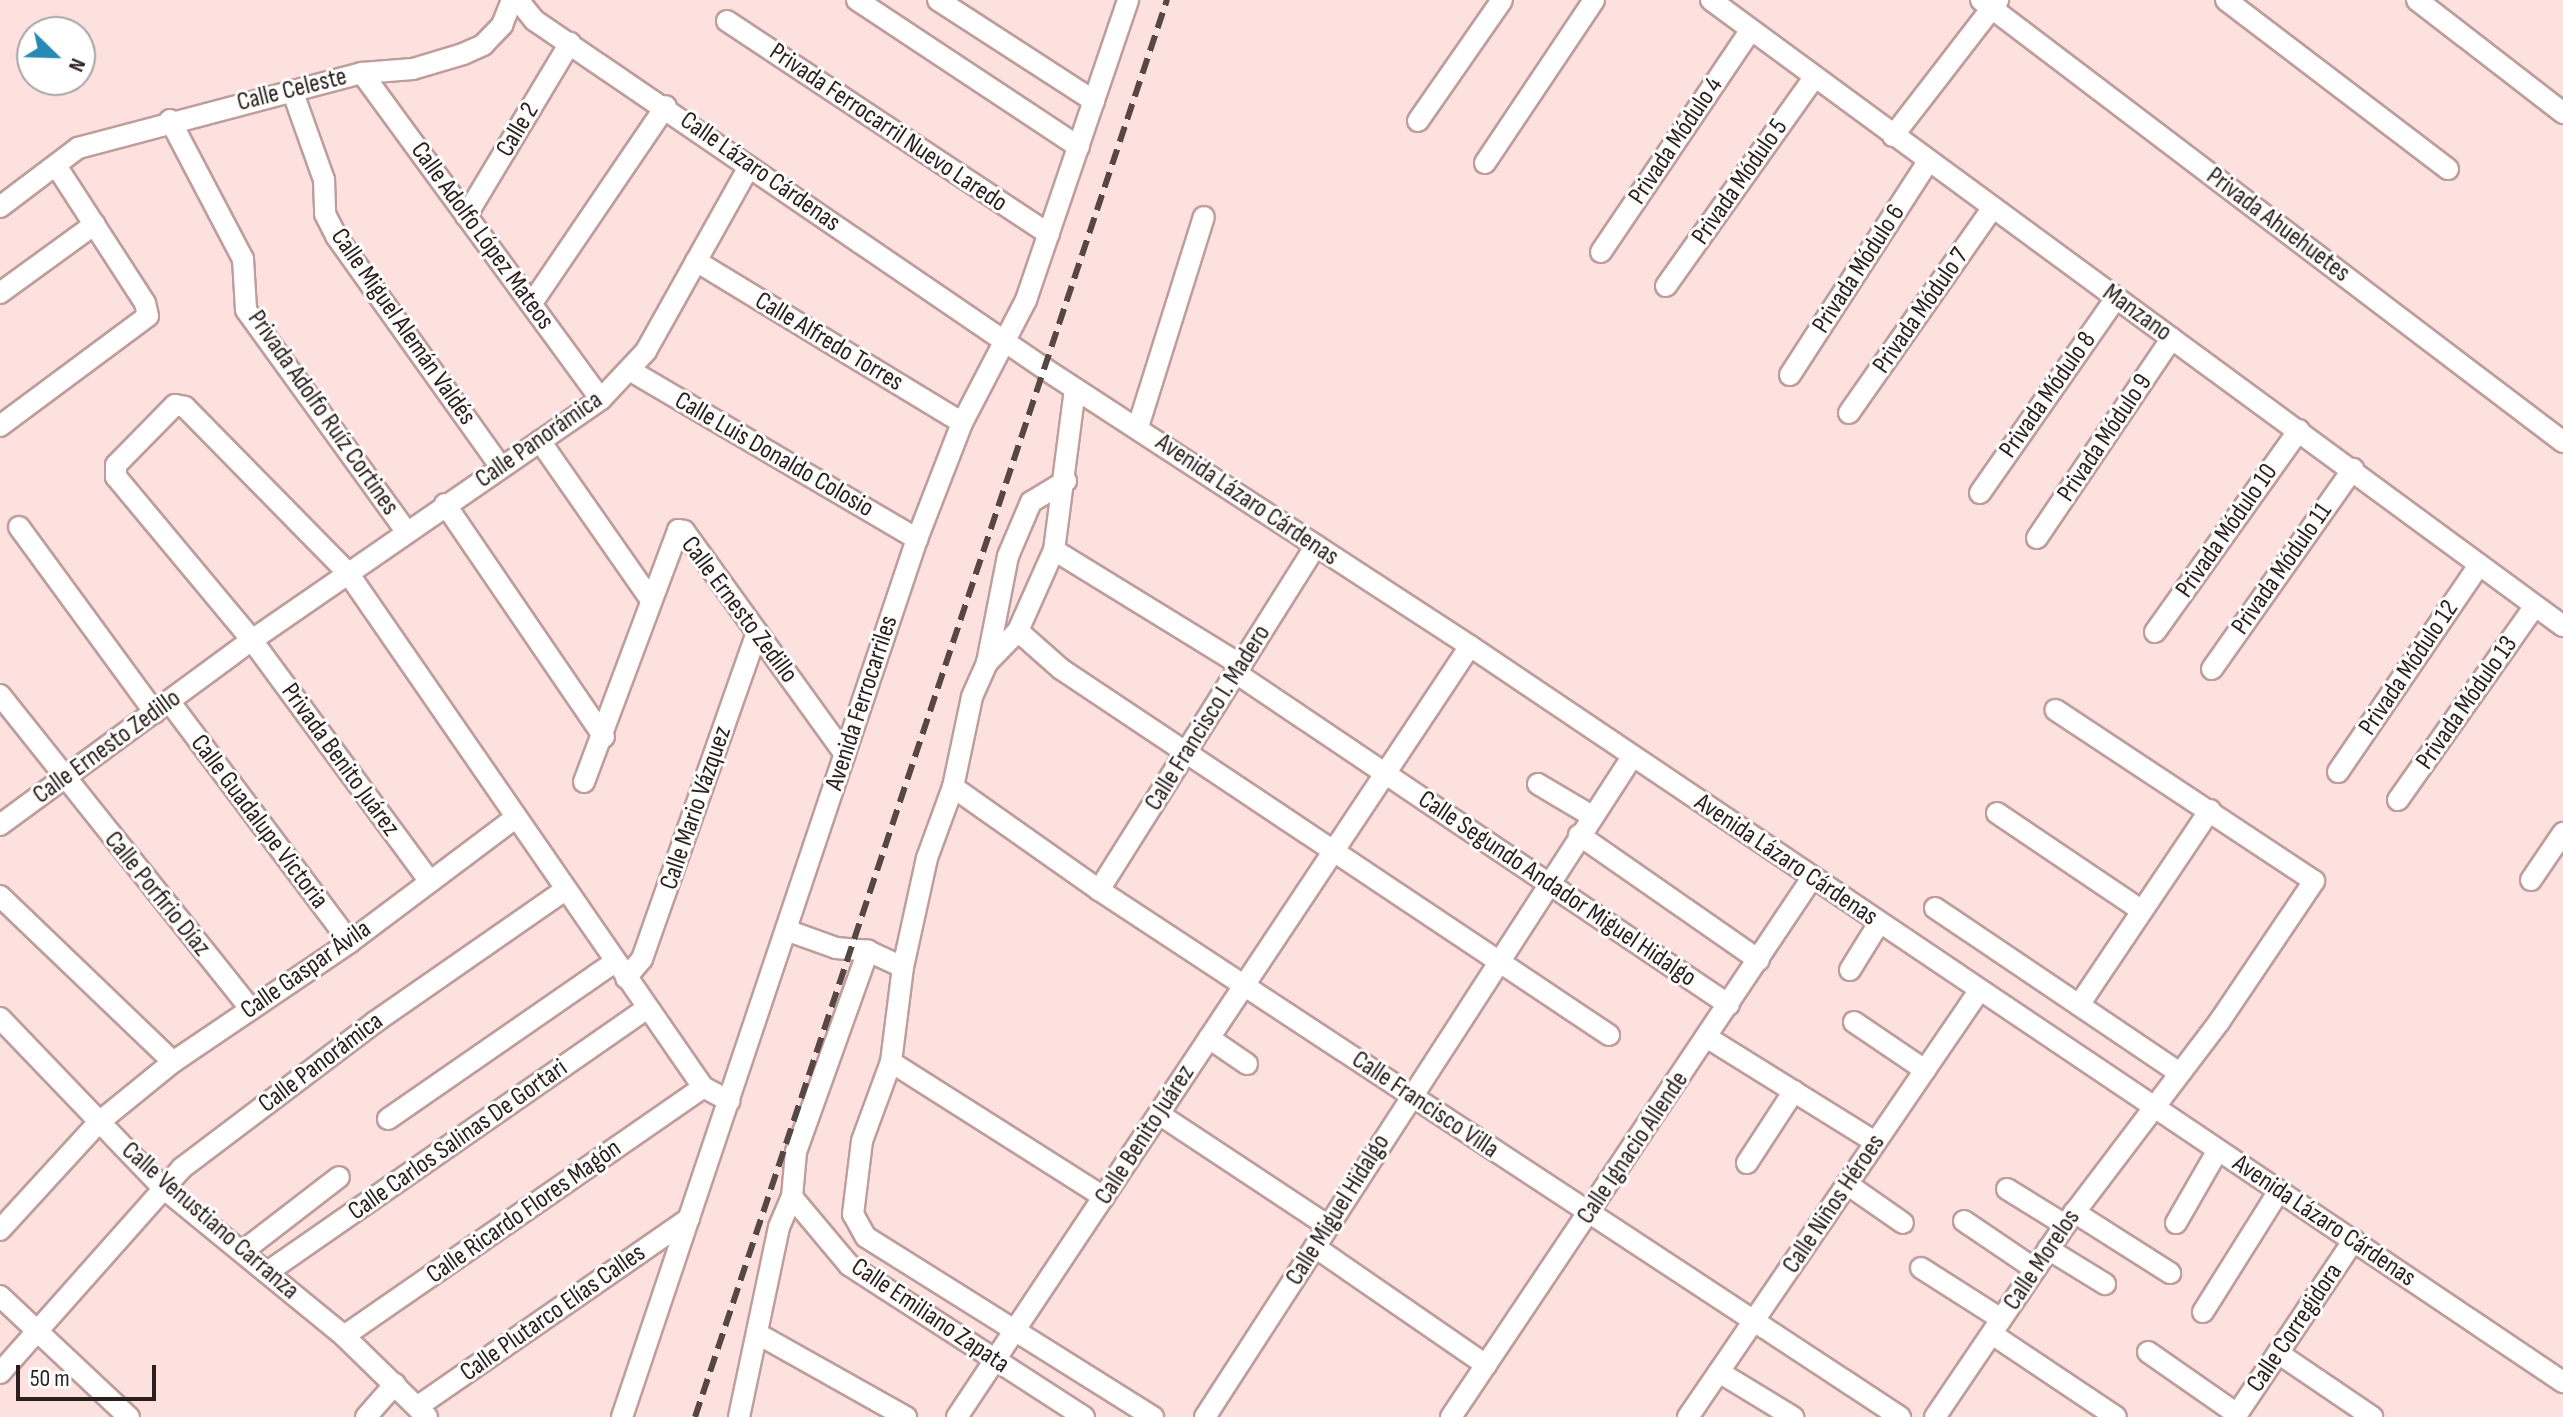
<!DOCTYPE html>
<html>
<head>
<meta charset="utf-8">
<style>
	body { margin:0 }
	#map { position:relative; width:2563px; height:1417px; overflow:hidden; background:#fde1df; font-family:"Sofia Sans Condensed",sans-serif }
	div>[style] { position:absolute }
	.roads { filter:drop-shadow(2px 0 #be9d9b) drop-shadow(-2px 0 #be9d9b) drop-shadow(0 2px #be9d9b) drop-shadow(0 -2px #be9d9b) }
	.minor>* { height:20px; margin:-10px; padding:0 10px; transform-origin:10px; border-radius:10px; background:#fff }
	.rail>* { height:6px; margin-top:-3px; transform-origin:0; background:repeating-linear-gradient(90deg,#564745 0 16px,transparent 0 24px) }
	span { translate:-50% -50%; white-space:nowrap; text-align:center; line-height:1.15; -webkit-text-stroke:6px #fff; paint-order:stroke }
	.street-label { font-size:26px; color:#2b1f1e }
	.north { position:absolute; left:16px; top:16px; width:80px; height:80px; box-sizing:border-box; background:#fff; border:2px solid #aaa5a5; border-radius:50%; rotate:113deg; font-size:22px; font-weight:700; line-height:32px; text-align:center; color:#2b1f1e }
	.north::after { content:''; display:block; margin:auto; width:28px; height:36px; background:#278ab4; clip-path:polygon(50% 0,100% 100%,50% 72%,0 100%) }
	.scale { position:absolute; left:16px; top:1365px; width:140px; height:36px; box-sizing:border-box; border:4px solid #2b1f1e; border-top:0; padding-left:10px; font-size:24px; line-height:28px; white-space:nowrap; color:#2b1f1e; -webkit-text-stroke:6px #fff; paint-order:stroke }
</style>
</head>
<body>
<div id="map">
	<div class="roads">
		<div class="minor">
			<div style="left:518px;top:0;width:26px;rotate:51deg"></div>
			<div style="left:534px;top:20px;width:619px;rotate:34.33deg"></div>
			<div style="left:1045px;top:369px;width:507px;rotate:33.09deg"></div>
			<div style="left:1470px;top:646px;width:1318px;rotate:33.96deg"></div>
			<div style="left:857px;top:0;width:266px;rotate:33.5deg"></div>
			<div style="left:938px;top:0;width:186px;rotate:32.9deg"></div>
			<div style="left:1711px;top:0;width:1057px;rotate:36.31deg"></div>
			<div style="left:1981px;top:0;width:731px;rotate:37.21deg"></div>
			<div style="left:2226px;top:0;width:279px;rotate:37.3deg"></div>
			<div style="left:2417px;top:0;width:185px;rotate:37.7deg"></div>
			<div style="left:727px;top:21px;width:386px;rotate:33.5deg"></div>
			<div style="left:362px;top:73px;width:404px;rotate:53.8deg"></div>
			<div style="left:292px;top:90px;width:96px;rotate:70.4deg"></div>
			<div style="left:324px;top:180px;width:34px;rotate:88deg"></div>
			<div style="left:325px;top:214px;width:25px;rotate:63deg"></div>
			<div style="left:336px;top:236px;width:284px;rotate:54.5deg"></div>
			<div style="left:170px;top:120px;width:157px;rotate:62.3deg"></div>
			<div style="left:243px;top:259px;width:51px;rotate:86.6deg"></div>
			<div style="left:246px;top:310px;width:273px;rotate:54.1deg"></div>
			<div style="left:1418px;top:121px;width:147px;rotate:-55.2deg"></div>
			<div style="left:1893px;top:136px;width:172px;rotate:-52.3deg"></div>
			<div style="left:1485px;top:163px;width:196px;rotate:-56.2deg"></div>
			<div style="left:0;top:207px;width:98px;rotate:-37.1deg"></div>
			<div style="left:78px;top:148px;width:294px;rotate:-14.8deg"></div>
			<div style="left:362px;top:73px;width:51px;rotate:-4.5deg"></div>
			<div style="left:413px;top:69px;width:52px;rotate:-16.7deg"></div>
			<div style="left:463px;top:54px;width:22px;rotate:-24deg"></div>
			<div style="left:483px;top:45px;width:28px;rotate:-46deg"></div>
			<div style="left:502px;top:25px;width:27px;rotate:-68deg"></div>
			<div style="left:466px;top:216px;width:202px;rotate:-59deg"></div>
			<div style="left:1601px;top:252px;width:268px;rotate:-56deg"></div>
			<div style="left:696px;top:261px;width:311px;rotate:31.3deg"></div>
			<div style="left:1666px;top:286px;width:255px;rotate:-54.6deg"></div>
			<div style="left:0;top:293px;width:117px;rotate:-36deg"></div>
			<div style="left:532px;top:303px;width:238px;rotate:-55.8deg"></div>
			<div style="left:631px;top:371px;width:332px;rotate:30.4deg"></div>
			<div style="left:1790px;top:375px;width:254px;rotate:-57.1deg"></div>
			<div style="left:1075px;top:389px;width:162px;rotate:97.4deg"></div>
			<div style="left:1054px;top:550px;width:89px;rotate:114deg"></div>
			<div style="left:1018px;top:631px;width:45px;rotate:134.1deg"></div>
			<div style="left:987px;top:663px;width:37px;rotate:114deg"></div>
			<div style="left:972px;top:697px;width:92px;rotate:101.9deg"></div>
			<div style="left:953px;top:787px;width:76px;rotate:110.1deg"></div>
			<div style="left:927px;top:858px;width:112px;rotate:102.4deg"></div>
			<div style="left:903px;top:967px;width:96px;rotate:97.2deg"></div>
			<div style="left:891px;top:1062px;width:84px;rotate:110.2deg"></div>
			<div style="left:862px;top:1141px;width:74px;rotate:97deg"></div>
			<div style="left:853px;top:1214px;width:26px;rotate:61deg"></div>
			<div style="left:866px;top:1237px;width:339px;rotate:32.1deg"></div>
			<div style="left:1849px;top:413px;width:249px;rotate:-55deg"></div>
			<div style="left:0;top:426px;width:184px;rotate:-36.6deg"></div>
			<div style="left:148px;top:316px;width:13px;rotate:-103deg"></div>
			<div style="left:145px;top:303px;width:162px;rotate:-122.9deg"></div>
			<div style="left:1138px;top:427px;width:220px;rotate:-72.6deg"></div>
			<div style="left:540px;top:441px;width:190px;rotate:55.1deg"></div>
			<div style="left:1980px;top:493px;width:238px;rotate:-55.1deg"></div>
			<div style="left:445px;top:504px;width:282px;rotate:55.7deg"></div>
			<div style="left:19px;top:527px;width:230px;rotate:53.8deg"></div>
			<div style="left:2037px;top:538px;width:241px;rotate:-56deg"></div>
			<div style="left:1054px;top:550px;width:220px;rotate:31.6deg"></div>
			<div style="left:1018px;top:631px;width:57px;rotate:41.5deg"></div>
			<div style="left:1061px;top:669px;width:659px;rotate:33.74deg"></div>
			<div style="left:2155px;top:632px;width:248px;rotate:-54.5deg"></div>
			<div style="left:987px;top:663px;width:109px;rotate:-78.9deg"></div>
			<div style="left:1008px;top:556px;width:59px;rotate:-66.9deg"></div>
			<div style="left:1031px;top:502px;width:41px;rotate:-31deg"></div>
			<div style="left:2212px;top:669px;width:245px;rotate:-54.8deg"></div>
			<div style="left:1236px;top:673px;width:594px;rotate:33.96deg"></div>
			<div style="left:0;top:695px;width:402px;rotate:51.4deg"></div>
			<div style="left:169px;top:701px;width:301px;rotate:53.1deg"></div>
			<div style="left:2338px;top:772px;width:250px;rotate:-55.7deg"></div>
			<div style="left:584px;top:782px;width:269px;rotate:-69.5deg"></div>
			<div style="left:678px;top:530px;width:6px;rotate:9deg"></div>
			<div style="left:684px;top:531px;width:275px;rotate:54.2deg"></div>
			<div style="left:1538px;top:784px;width:63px;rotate:30.7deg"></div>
			<div style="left:953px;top:787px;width:179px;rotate:35.2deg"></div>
			<div style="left:1099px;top:890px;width:959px;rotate:33.34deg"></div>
			<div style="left:2398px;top:800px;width:237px;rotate:-54.8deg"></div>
			<div style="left:1997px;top:813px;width:174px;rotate:34deg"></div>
			<div style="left:0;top:825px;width:313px;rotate:-36.3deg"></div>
			<div style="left:252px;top:640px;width:424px;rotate:-34.6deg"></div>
			<div style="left:601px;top:399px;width:66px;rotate:-46.8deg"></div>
			<div style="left:646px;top:351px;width:211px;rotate:-60.8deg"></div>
			<div style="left:1579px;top:835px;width:219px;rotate:34.8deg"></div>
			<div style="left:428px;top:879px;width:297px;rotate:-126.4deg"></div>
			<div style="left:252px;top:640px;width:212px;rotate:-129.8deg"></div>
			<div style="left:116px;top:477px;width:12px;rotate:-90deg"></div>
			<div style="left:116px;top:465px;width:84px;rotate:-45.5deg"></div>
			<div style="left:175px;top:405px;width:10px;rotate:11deg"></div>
			<div style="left:185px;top:407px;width:233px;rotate:45.5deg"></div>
			<div style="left:348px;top:573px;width:625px;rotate:55.37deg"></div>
			<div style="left:703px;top:1087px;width:30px;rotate:28deg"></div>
			<div style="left:2531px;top:880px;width:57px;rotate:-55.8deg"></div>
			<div style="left:1099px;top:890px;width:407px;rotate:-57.8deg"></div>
			<div style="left:0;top:896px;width:240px;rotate:43.8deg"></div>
			<div style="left:1935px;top:908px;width:293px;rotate:34deg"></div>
			<div style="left:786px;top:930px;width:53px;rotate:19.8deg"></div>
			<div style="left:836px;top:948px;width:32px;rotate:5deg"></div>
			<div style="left:868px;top:951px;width:38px;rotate:25deg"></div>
			<div style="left:1850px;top:970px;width:55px;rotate:-58.3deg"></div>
			<div style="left:626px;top:978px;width:25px;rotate:-50deg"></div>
			<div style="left:642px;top:959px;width:346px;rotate:-70.6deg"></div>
			<div style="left:2079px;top:1005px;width:235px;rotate:-56.1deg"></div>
			<div style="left:0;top:1018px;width:234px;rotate:46.2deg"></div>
			<div style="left:162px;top:1187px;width:235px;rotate:39.3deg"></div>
			<div style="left:344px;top:1336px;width:116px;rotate:44.3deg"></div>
			<div style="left:1854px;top:1022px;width:86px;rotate:34.1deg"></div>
			<div style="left:1209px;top:1038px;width:46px;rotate:34.4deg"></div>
			<div style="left:1708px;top:1038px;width:197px;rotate:31.9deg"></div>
			<div style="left:891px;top:1062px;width:252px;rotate:32.4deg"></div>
			<div style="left:1159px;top:1114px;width:203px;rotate:33.5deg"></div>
			<div style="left:388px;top:1119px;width:276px;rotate:-34.7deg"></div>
			<div style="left:1747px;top:1163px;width:86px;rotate:-56.9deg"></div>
			<div style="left:1847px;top:1184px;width:68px;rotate:34.9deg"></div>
			<div style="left:2007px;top:1189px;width:68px;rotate:31.8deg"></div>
			<div style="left:792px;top:1197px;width:89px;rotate:50deg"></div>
			<div style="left:849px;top:1265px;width:280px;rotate:32.9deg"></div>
			<div style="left:2074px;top:1212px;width:114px;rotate:32.4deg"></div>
			<div style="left:1964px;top:1221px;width:86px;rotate:34.1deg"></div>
			<div style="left:2176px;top:1223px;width:84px;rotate:-60.1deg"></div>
			<div style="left:0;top:1230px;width:145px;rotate:-47.5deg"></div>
			<div style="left:98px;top:1123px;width:97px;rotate:-39.1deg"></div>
			<div style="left:173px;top:1062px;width:214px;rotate:-34.1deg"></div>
			<div style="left:350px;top:942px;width:206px;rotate:-36.9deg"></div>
			<div style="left:1315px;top:1247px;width:208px;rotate:34.6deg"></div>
			<div style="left:2048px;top:1249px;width:67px;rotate:31.6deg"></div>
			<div style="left:243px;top:1251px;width:121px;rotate:-37.6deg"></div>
			<div style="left:1921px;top:1268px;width:95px;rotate:32.5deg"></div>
			<div style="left:269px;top:1271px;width:460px;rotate:-34.8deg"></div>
			<div style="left:0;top:1296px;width:177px;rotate:43.2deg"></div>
			<div style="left:2203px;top:1312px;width:143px;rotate:-57.9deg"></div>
			<div style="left:758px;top:1334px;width:170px;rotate:29.3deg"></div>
			<div style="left:1992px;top:1334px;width:149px;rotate:33.8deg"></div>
			<div style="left:344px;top:1336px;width:437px;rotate:-34.7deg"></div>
			<div style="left:2148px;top:1352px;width:108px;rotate:34.9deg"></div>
			<div style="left:2278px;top:1353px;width:114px;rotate:34.2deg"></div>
			<div style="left:1719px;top:1372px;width:87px;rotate:31.3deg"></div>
			<div style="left:0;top:1373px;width:274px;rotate:-48.4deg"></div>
			<div style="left:182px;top:1168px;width:242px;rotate:-37.1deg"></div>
			<div style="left:375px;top:1022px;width:231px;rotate:-34.8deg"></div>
			<div style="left:417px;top:1407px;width:331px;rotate:-34.7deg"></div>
			<div style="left:366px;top:1417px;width:44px;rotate:-48.7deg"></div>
			<div style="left:622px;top:1417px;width:926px;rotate:-71.43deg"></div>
			<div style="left:917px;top:539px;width:124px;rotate:-68.8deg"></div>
			<div style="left:962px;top:423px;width:139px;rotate:-62.5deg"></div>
			<div style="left:1026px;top:300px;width:317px;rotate:-71.2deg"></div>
			<div style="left:739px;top:1417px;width:194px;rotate:-78.1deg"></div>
			<div style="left:779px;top:1227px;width:33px;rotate:-67deg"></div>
			<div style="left:792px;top:1197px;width:45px;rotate:-84.9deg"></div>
			<div style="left:796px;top:1152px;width:214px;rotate:-70.3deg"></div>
			<div style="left:957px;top:1417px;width:926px;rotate:-56.36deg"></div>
			<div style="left:1205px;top:1417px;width:786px;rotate:-57.1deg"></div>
			<div style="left:1451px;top:1417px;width:649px;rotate:-56.19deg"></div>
			<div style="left:1688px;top:1417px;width:516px;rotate:-55.66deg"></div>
			<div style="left:1935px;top:1417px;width:232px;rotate:-55.9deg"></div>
			<div style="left:2065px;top:1225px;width:255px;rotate:-52.8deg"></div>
			<div style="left:2219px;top:1022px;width:170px;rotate:-56deg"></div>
			<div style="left:2314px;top:881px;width:310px;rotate:-146.5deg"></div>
			<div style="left:2235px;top:1417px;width:213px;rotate:-56.1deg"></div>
		</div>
	</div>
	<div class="rail">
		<div style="left:695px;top:1417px;width:1494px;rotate:-71.58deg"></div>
	</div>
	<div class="street-label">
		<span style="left:292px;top:90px;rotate:-14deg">Calle Celeste</span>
		<span style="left:888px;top:128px;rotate:34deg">Privada Ferrocarril Nuevo Laredo</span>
		<span style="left:518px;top:130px;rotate:-59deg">Calle 2</span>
		<span style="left:1676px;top:141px;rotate:-56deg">Privada Módulo 4</span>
		<span style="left:760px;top:172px;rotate:35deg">Calle Lázaro Cárdenas</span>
		<span style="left:1740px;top:182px;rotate:-55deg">Privada Módulo 5</span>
		<span style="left:2278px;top:225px;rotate:37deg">Privada Ahuehuetes</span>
		<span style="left:482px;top:236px;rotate:54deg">Calle Adolfo López Mateos</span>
		<span style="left:1859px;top:269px;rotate:-57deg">Privada Módulo 6</span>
		<span style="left:1921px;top:311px;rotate:-55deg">Privada Módulo 7</span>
		<span style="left:2137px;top:313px;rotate:36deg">Manzano</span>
		<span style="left:403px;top:327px;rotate:55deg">Calle Miguel Alemán Valdés</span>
		<span style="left:829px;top:342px;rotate:31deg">Calle Alfredo Torres</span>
		<span style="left:2048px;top:395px;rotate:-55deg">Privada Módulo 8</span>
		<span style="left:323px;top:413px;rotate:55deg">Privada Adolfo Ruíz Cortines</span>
		<span style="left:2105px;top:438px;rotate:-56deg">Privada Módulo 9</span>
		<span style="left:539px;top:440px;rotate:-35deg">Calle Panorámica</span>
		<span style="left:774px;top:455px;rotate:30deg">Calle Luis Donaldo Colosio</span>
		<span style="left:1247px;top:500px;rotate:34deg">Avenida Lázaro Cárdenas</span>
		<span style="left:2227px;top:531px;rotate:-55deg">Privada Módulo 10</span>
		<span style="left:2282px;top:569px;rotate:-55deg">Privada Módulo 11</span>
		<span style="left:739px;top:610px;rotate:53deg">Calle Ernesto Zedillo</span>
		<span style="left:2409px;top:668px;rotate:-56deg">Privada Módulo 12</span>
		<span style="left:862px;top:703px;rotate:-72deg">Avenida Ferrocarriles</span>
		<span style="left:2467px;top:703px;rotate:-55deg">Privada Módulo 13</span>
		<span style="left:1208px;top:718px;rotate:-58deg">Calle Francisco I. Madero</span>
		<span style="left:107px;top:747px;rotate:-36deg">Calle Ernesto Zedillo</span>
		<span style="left:340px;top:760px;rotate:54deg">Privada Benito Juárez</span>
		<span style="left:696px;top:808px;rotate:-71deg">Calle Mario Vázquez</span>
		<span style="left:259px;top:822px;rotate:53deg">Calle Guadalupe Victoria</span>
		<span style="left:1786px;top:860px;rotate:34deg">Avenida Lázaro Cárdenas</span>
		<span style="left:1557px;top:889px;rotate:34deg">Calle Segundo Andador Miguel Hidalgo</span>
		<span style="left:157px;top:894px;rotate:51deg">Calle Porfirio Díaz</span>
		<span style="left:306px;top:970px;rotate:-35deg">Calle Gaspar Ávila</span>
		<span style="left:321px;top:1063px;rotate:-37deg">Calle Panorámica</span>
		<span style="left:1425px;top:1105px;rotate:34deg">Calle Francisco Villa</span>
		<span style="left:1145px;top:1135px;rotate:-57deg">Calle Benito Juárez</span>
		<span style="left:458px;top:1140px;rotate:-35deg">Calle Carlos Salinas De Gortari</span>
		<span style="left:1633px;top:1148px;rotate:-56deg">Calle Ignacio Allende</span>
		<span style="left:1834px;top:1204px;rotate:-56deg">Calle Niños Héroes</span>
		<span style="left:1338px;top:1210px;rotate:-58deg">Calle Miguel Hidalgo</span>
		<span style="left:524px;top:1212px;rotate:-35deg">Calle Ricardo Flores Magón</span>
		<span style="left:210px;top:1221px;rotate:41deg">Calle Venustiano Carranza</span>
		<span style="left:2324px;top:1221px;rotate:34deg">Avenida Lázaro Cárdenas</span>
		<span style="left:2042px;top:1260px;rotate:-56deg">Calle Morelos</span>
		<span style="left:553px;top:1313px;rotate:-35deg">Calle Plutarco Elías Calles</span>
		<span style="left:930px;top:1316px;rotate:34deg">Calle Emiliano Zapata</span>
		<span style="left:2295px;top:1328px;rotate:-56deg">Calle Corregidora</span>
	</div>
	<div class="north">N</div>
	<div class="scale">50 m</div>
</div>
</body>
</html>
